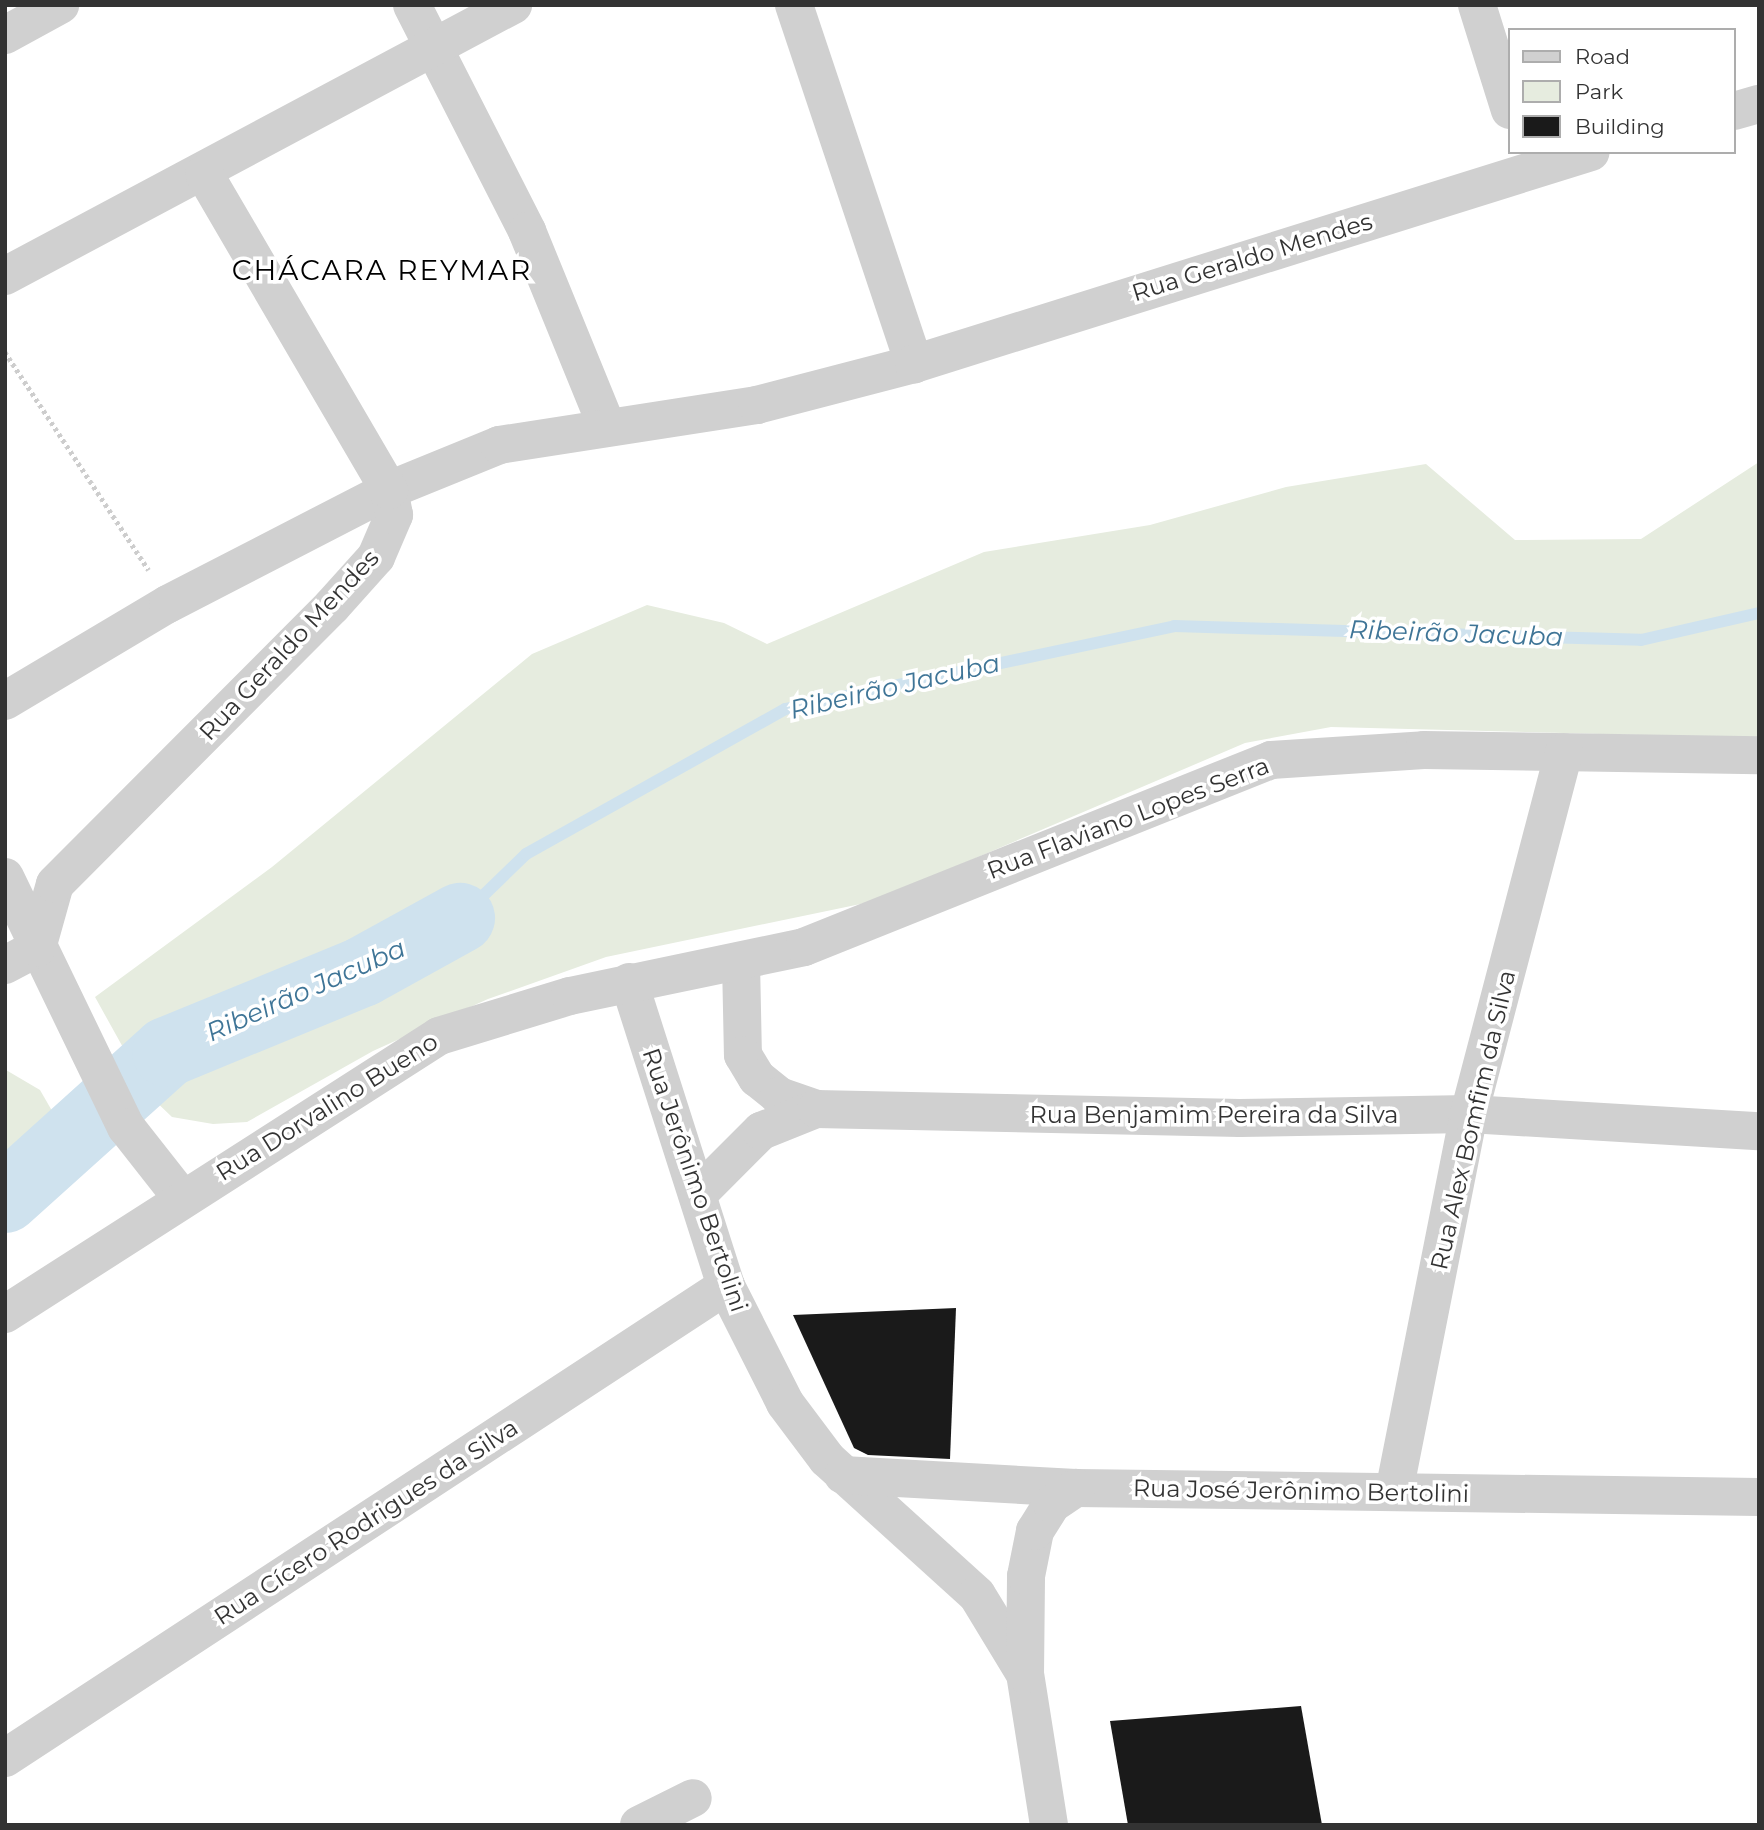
<!DOCTYPE html>
<html>
<head>
<meta charset="utf-8">
<style>
	body { margin:0 }
	#map { position:relative; width:1764px; height:1830px; overflow:hidden; background:#fff; font-family:Montserrat,sans-serif }
	div>[style] { position:absolute }
	.green>* { inset:0; background:#e6ecdf }
	.stream>* { height:12px; margin:-6px; padding:0 6px; transform-origin:6px; border-radius:6px; background:#cfe2ee }
	.river>* { height:70px; margin:-35px; padding:0 35px; transform-origin:35px; border-radius:35px; background:#cfe2ee }
	.building>* { inset:0; background:#1a1a1a }
	.path>* { height:4.5px; margin-top:-2.25px; transform-origin:0; background:repeating-linear-gradient(90deg,#cdcdcd 0 3.5px,transparent 0 7px) }
	.minor>* { height:38px; margin:-19px; padding:0 19px; transform-origin:19px; border-radius:19px; background:#d0d0d0 }
	span { translate:-50% -50%; white-space:nowrap; text-align:center; line-height:1.15; -webkit-text-stroke:7px #fff; paint-order:stroke }
	.street-label { font-size:24px; color:#333 }
	.water-label { font-size:26px; color:#3f7597; font-style:italic }
	.quarter-label { font-size:28px; color:#000; letter-spacing:2px }
	.frame { position:absolute; inset:0; border:7px solid #333; pointer-events:none }
	.legend { position:absolute; left:1508px; top:28px; width:228px; height:126px; box-sizing:border-box; background:#fff; border:2px solid #adadad; margin:0; padding:9px 12px; list-style:none; font-size:21px; color:#333 }
	.legend li { display:flex; align-items:center; gap:14px; height:35px }
	.legend b { width:35px; border:2px solid #adadad }
</style>
</head>
<body>
<div id="map">
	<div class="green">
		<div style="clip-path:polygon(1759px 462px,1759px 738px,1331px 727px,1245px 743px,875px 901px,606px 957px,488px 999px,373px 1051px,247px 1122px,213px 1124px,172px 1117px,150px 1096px,95px 997px,272px 867px,532px 654px,647px 605px,724px 623px,767px 644px,984px 552px,1150px 525px,1286px 487px,1426px 464px,1515px 540px,1641px 539px)"></div>
		<div style="clip-path:polygon(6px 1070px,40px 1090px,55px 1116px,48px 1142px,5px 1180px)"></div>
	</div>
	<div class="stream">
		<div style="left:460px;top:918px;width:92px;rotate:-44.1deg"></div>
		<div style="left:526px;top:854px;width:297px;rotate:-29.2deg"></div>
		<div style="left:785px;top:709px;width:398px;rotate:-12deg"></div>
		<div style="left:1174px;top:626px;width:467px;rotate:1.7deg"></div>
		<div style="left:1641px;top:640px;width:121px;rotate:-12.9deg"></div>
	</div>
	<div class="river">
		<div style="left:5px;top:1198px;width:218px;rotate:-42deg"></div>
		<div style="left:167px;top:1052px;width:211px;rotate:-22.3deg"></div>
		<div style="left:362px;top:972px;width:112px;rotate:-28.9deg"></div>
	</div>
	<div class="building">
		<div style="clip-path:polygon(956px 1308px,950px 1459px,868px 1455px,854px 1448px,793px 1315px)"></div>
		<div style="clip-path:polygon(1301px 1706px,1322px 1825px,1128px 1825px,1110px 1721px)"></div>
	</div>
	<div class="path">
		<div style="left:5px;top:352px;width:261px;rotate:56.6deg"></div>
	</div>
	<div class="minor">
		<div style="left:412px;top:5px;width:254px;rotate:63deg"></div>
		<div style="left:527px;top:231px;width:212px;rotate:67.8deg"></div>
		<div style="left:794px;top:5px;width:379px;rotate:71.5deg"></div>
		<div style="left:1477px;top:5px;width:110px;rotate:72.6deg"></div>
		<div style="left:5px;top:35px;width:63px;rotate:-28.6deg"></div>
		<div style="left:1734px;top:111px;width:26px;rotate:-16deg"></div>
		<div style="left:5px;top:276px;width:576px;rotate:-28.08deg"></div>
		<div style="left:5px;top:701px;width:190px;rotate:-30.8deg"></div>
		<div style="left:168px;top:604px;width:249px;rotate:-27.3deg"></div>
		<div style="left:389px;top:490px;width:119px;rotate:-22.2deg"></div>
		<div style="left:499px;top:445px;width:261px;rotate:-8.8deg"></div>
		<div style="left:757px;top:405px;width:162px;rotate:-14.6deg"></div>
		<div style="left:914px;top:364px;width:709px;rotate:-17.39deg"></div>
		<div style="left:5px;top:877px;width:278px;rotate:64.2deg"></div>
		<div style="left:126px;top:1127px;width:89px;rotate:51.8deg"></div>
		<div style="left:741px;top:962px;width:93px;rotate:88.8deg"></div>
		<div style="left:743px;top:1055px;width:27px;rotate:59deg"></div>
		<div style="left:757px;top:1078px;width:28px;rotate:39deg"></div>
		<div style="left:779px;top:1096px;width:39px;rotate:19deg"></div>
		<div style="left:5px;top:965px;width:36px;rotate:-28deg"></div>
		<div style="left:37px;top:948px;width:66px;rotate:-74.3deg"></div>
		<div style="left:55px;top:884px;width:392px;rotate:-45.1deg"></div>
		<div style="left:332px;top:606px;width:66px;rotate:-48.1deg"></div>
		<div style="left:376px;top:557px;width:46px;rotate:-66.8deg"></div>
		<div style="left:394px;top:515px;width:25px;rotate:-101deg"></div>
		<div style="left:389px;top:490px;width:366px;rotate:-120.3deg"></div>
		<div style="left:629px;top:982px;width:319px;rotate:72.3deg"></div>
		<div style="left:726px;top:1286px;width:131px;rotate:63.2deg"></div>
		<div style="left:785px;top:1403px;width:70px;rotate:53.1deg"></div>
		<div style="left:827px;top:1459px;width:202px;rotate:42.2deg"></div>
		<div style="left:977px;top:1595px;width:92px;rotate:58.7deg"></div>
		<div style="left:699px;top:1193px;width:88px;rotate:-45deg"></div>
		<div style="left:761px;top:1131px;width:59px;rotate:-21.8deg"></div>
		<div style="left:816px;top:1109px;width:424px;rotate:1.2deg"></div>
		<div style="left:1240px;top:1118px;width:229px;rotate:-1deg"></div>
		<div style="left:1469px;top:1114px;width:290px;rotate:3.4deg"></div>
		<div style="left:5px;top:1314px;width:515px;rotate:-32.64deg"></div>
		<div style="left:439px;top:1036px;width:137px;rotate:-17deg"></div>
		<div style="left:570px;top:996px;width:239px;rotate:-11.8deg"></div>
		<div style="left:804px;top:947px;width:503px;rotate:-21.82deg"></div>
		<div style="left:1271px;top:760px;width:153px;rotate:-3.7deg"></div>
		<div style="left:1424px;top:750px;width:335px;rotate:0.9deg"></div>
		<div style="left:843px;top:1475px;width:233px;rotate:3.2deg"></div>
		<div style="left:1076px;top:1488px;width:683px;rotate:0.75deg"></div>
		<div style="left:1394px;top:1492px;width:385px;rotate:-78.8deg"></div>
		<div style="left:1469px;top:1114px;width:374px;rotate:-75.3deg"></div>
		<div style="left:5px;top:1758px;width:862px;rotate:-33.21deg"></div>
		<div style="left:639px;top:1825px;width:60px;rotate:-26.6deg"></div>
		<div style="left:1049px;top:1825px;width:153px;rotate:-99deg"></div>
		<div style="left:1025px;top:1674px;width:98px;rotate:-89.4deg"></div>
		<div style="left:1026px;top:1576px;width:46px;rotate:-78.7deg"></div>
		<div style="left:1035px;top:1531px;width:32px;rotate:-58deg"></div>
		<div style="left:1052px;top:1504px;width:29px;rotate:-34deg"></div>
	</div>
	<div class="street-label">
		<span style="left:1252px;top:257px;rotate:-17deg">Rua Geraldo Mendes</span>
		<span style="left:289px;top:645px;rotate:-47deg">Rua Geraldo Mendes</span>
		<span style="left:1128px;top:818px;rotate:-21deg">Rua Flaviano Lopes Serra</span>
		<span style="left:327px;top:1107px;rotate:-32deg">Rua Dorvalino Bueno</span>
		<span style="left:1214px;top:1115px">Rua Benjamim Pereira da Silva</span>
		<span style="left:1473px;top:1120px;rotate:-77deg">Rua Alex Bomfim da Silva</span>
		<span style="left:695px;top:1180px;rotate:71deg">Rua Jerônimo Bertolini</span>
		<span style="left:1301px;top:1491px;rotate:1deg">Rua José Jerônimo Bertolini</span>
		<span style="left:366px;top:1522px;rotate:-33deg">Rua Cícero Rodrigues da Silva</span>
	</div>
	<div class="water-label">
		<span style="left:1456px;top:634px;rotate:2deg">Ribeirão Jacuba</span>
		<span style="left:895px;top:687px;rotate:-13deg">Ribeirão Jacuba</span>
		<span style="left:306px;top:991px;rotate:-24deg">Ribeirão Jacuba</span>
	</div>
	<div class="quarter-label">
		<span style="left:382px;top:270px">CHÁCARA REYMAR</span>
	</div>
	<div class="frame"></div>
	<ul class="legend">
	<li><b style="height:9px;background:#d0d0d0"></b>Road</li>
	<li><b style="height:19px;background:#e6ecdf"></b>Park</li>
	<li><b style="height:19px;background:#1a1a1a"></b>Building</li>
	</ul>
</div>
</body>
</html>
